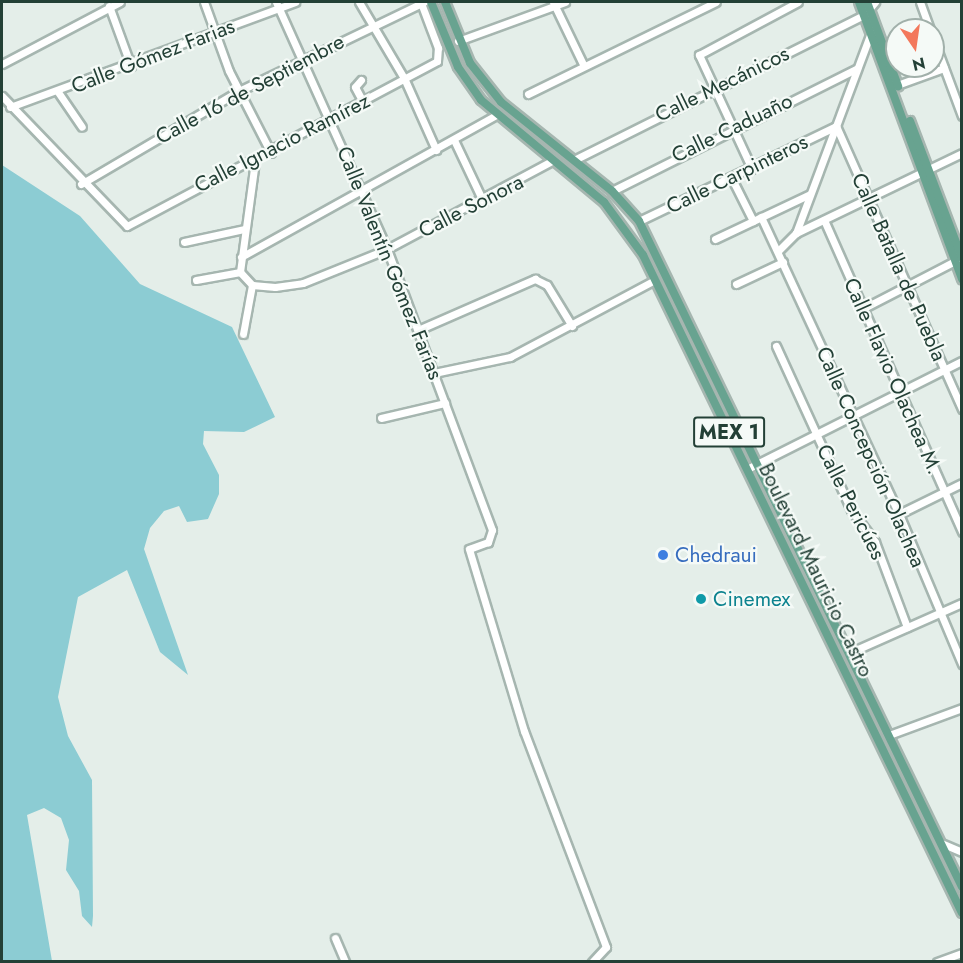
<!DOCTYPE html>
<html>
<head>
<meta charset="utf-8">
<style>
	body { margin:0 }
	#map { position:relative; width:963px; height:963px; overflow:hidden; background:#e4eee9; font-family:Jost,sans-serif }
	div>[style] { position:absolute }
	.water>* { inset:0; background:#8cccd3 }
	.roads { filter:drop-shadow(2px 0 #a6b6b0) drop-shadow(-2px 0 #a6b6b0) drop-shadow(0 2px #a6b6b0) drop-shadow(0 -2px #a6b6b0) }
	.minor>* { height:7px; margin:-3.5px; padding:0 3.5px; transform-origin:3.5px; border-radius:3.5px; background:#fff }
	.major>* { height:8px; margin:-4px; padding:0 4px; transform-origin:4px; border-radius:4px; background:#68a390 }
	.dots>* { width:16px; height:16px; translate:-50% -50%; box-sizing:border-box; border:3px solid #f5faf7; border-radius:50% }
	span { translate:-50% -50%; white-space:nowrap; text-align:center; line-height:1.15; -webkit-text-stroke:4.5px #f5faf7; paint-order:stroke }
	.shield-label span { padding:2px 4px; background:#f5faf7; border:2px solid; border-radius:4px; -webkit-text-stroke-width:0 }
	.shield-label { font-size:20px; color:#234036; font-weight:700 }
	.street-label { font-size:21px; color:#234036 }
	.shop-label { font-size:21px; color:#366cbe }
	.left { translate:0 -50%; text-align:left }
	.culture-label { font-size:21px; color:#0d838f }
	.frame { position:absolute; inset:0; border:3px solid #234036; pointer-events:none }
	.north { position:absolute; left:885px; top:18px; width:60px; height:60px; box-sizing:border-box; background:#f5faf7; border:2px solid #a1b0aa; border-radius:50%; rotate:167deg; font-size:16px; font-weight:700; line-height:24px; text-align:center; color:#234036 }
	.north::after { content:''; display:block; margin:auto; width:21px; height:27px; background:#f3785c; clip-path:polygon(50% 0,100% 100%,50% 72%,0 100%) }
</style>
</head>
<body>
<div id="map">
	<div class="water">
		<div style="clip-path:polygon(2px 165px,80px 216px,140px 284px,232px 327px,275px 417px,244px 432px,204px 431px,203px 444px,219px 475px,219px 494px,208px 519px,187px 522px,179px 506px,164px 511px,150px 528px,144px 549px,188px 675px,160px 652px,127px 570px,78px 597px,58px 697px,68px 736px,92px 780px,93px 916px,92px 927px,82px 916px,79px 891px,66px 870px,69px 840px,61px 818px,44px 808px,27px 815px,52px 961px,2px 961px)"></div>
	</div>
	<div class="roads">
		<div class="minor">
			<div style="left:204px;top:2px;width:73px;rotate:70.1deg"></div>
			<div style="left:229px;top:71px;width:92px;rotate:62.9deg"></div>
			<div style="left:276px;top:2px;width:271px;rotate:65.8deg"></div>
			<div style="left:387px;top:249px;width:300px;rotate:69.5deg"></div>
			<div style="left:492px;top:530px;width:13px;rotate:108deg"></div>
			<div style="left:488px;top:542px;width:20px;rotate:160deg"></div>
			<div style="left:469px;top:549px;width:190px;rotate:73.2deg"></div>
			<div style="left:524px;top:731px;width:231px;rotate:69.2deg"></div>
			<div style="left:606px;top:947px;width:21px;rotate:133deg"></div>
			<div style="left:359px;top:2px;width:88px;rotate:59.4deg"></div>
			<div style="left:404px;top:78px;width:79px;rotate:66deg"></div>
			<div style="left:553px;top:2px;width:71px;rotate:64.2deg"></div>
			<div style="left:920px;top:2px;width:30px;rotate:70deg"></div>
			<div style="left:109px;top:6px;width:64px;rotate:69.9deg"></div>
			<div style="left:933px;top:38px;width:83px;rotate:69.6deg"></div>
			<div style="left:458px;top:41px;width:114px;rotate:-20deg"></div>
			<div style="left:2px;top:64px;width:133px;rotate:-27.7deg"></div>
			<div style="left:361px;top:80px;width:9px;rotate:131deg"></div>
			<div style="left:355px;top:87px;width:17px;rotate:62deg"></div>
			<div style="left:897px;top:85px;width:50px;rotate:-19.9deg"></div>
			<div style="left:58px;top:92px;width:42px;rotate:55.6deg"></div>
			<div style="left:528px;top:94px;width:209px;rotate:-26.1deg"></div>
			<div style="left:2px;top:96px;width:180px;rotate:46.1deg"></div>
			<div style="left:127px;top:226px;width:351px;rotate:-28deg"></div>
			<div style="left:437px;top:61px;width:13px;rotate:-86deg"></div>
			<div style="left:438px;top:48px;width:48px;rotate:-110.7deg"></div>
			<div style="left:10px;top:107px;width:304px;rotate:-20.2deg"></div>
			<div style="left:454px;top:140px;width:68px;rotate:64.6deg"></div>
			<div style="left:574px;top:160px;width:326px;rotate:-26.6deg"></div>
			<div style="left:865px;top:14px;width:16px;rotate:-50deg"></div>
			<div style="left:255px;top:161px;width:112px;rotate:97.7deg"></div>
			<div style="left:240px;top:272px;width:18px;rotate:47deg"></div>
			<div style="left:252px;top:285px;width:23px;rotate:5deg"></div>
			<div style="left:275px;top:287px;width:28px;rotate:-8deg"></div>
			<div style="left:303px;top:283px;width:91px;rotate:-22deg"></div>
			<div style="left:387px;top:249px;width:187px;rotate:-28.1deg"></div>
			<div style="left:752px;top:169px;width:126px;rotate:-114.9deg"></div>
			<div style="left:699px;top:55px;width:112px;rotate:-28.2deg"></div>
			<div style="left:732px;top:179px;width:47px;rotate:63.4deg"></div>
			<div style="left:81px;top:184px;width:183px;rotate:-30.5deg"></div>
			<div style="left:239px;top:91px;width:205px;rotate:-25.7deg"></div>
			<div style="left:612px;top:191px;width:273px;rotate:-26.6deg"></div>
			<div style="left:761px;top:217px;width:327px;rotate:65.1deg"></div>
			<div style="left:899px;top:514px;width:163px;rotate:67.2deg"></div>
			<div style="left:824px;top:220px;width:341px;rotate:66.1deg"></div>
			<div style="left:639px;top:221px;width:219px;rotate:-25.7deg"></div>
			<div style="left:836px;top:126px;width:310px;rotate:66deg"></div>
			<div style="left:796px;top:233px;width:184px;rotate:-25.7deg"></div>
			<div style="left:715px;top:239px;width:105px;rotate:-25.3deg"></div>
			<div style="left:184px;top:242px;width:61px;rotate:-12.2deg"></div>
			<div style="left:778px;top:251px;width:25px;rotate:-45deg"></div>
			<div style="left:796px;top:233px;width:215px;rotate:-69.5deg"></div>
			<div style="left:241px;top:257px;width:292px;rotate:-29.1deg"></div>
			<div style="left:196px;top:280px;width:45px;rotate:-10.3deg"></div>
			<div style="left:736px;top:284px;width:52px;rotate:-25.1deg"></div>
			<div style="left:864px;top:308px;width:107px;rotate:-27.3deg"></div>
			<div style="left:418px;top:330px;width:128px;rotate:-23.6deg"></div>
			<div style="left:535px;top:279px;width:13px;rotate:27deg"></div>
			<div style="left:547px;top:285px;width:48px;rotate:58.6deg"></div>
			<div style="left:243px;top:334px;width:50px;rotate:-79.6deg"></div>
			<div style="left:776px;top:346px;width:180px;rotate:65.4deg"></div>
			<div style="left:851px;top:510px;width:40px;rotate:53deg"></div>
			<div style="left:875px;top:542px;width:91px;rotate:69.4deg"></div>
			<div style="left:434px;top:373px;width:78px;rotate:-11.9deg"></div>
			<div style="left:510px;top:357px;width:164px;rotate:-28deg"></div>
			<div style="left:381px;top:418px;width:66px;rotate:-13.2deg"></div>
			<div style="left:747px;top:469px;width:241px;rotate:-26.7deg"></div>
			<div style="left:899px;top:514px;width:70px;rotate:-26.2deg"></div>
			<div style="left:849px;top:653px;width:124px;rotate:-23.9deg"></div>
			<div style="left:889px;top:735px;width:78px;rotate:-20.3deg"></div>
			<div style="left:941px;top:843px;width:23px;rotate:23deg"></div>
			<div style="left:335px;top:938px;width:26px;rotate:67deg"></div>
			<div style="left:937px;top:962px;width:27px;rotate:-20deg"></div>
		</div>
		<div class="major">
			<div style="left:431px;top:2px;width:70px;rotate:67.4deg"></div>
			<div style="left:458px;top:67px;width:40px;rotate:55.1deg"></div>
			<div style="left:481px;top:100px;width:160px;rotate:39.7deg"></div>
			<div style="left:604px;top:202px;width:66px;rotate:53.7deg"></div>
			<div style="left:643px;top:255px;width:731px;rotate:64.14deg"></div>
			<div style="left:445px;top:2px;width:66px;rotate:67.7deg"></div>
			<div style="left:470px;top:63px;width:50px;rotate:51.5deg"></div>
			<div style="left:501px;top:102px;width:142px;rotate:38.7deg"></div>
			<div style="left:612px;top:191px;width:40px;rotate:48deg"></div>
			<div style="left:639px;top:221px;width:740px;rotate:64.13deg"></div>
			<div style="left:859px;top:2px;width:296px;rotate:69.6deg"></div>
			<div style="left:867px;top:2px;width:90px;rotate:69.7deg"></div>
			<div style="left:910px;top:121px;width:147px;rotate:69.2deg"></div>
		</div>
	</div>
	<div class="dots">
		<div style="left:663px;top:555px;background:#3f7fe0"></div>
		<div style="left:701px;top:599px;background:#0f9aa8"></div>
	</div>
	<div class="shield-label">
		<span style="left:729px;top:432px">MEX 1</span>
	</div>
	<div class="street-label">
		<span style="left:153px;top:56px;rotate:-21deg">Calle Gómez Farias</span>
		<span style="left:722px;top:84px;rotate:-26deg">Calle Mecánicos</span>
		<span style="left:250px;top:89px;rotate:-28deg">Calle 16 de Septiembre</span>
		<span style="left:732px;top:128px;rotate:-26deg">Calle Caduaño</span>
		<span style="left:282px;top:143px;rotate:-27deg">Calle Ignacio Ramírez</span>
		<span style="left:737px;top:174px;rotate:-26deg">Calle Carpinteros</span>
		<span style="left:471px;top:206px;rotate:-27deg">Calle Sonora</span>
		<span style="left:390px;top:263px;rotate:68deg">Calle Valentín Gómez Farías</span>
		<span style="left:899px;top:267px;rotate:66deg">Calle Batalla de Puebla</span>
		<span style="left:893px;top:376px;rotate:66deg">Calle Flavio Olachea M.</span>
		<span style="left:871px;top:457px;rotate:66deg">Calle Concepción Olachea</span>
		<span style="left:851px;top:502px;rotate:63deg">Calle Pericúes</span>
		<span style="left:816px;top:570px;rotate:64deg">Boulevard Mauricio Castro</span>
	</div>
	<div class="shop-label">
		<span class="left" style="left:675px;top:555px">Chedraui</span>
	</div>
	<div class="culture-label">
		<span class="left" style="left:713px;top:599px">Cinemex</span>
	</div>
	<div class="frame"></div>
	<div class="north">N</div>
</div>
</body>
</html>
